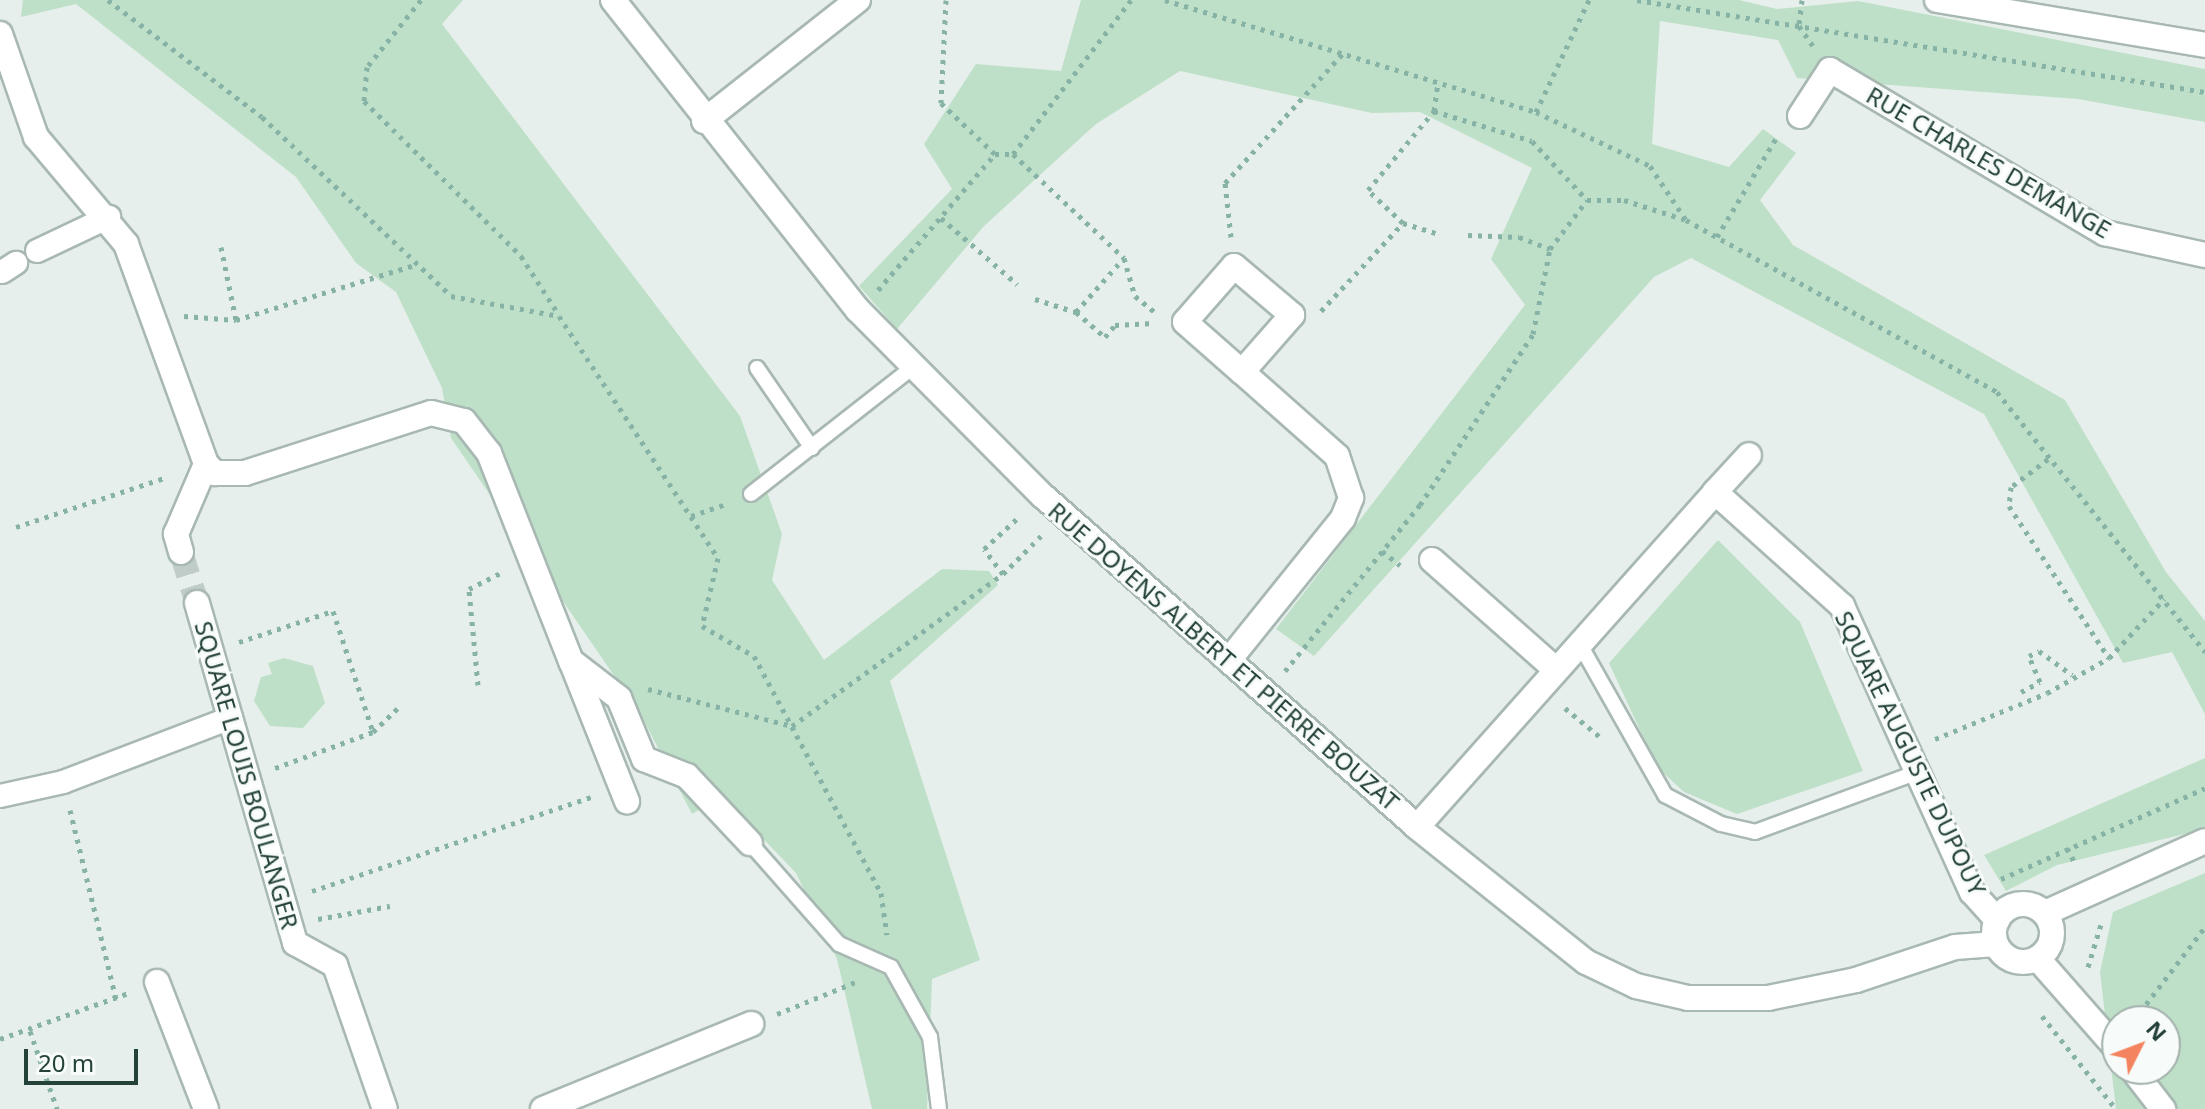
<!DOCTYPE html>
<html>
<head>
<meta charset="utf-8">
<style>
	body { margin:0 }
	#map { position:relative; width:2205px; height:1109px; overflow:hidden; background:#e6efeb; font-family:"Noto Sans",sans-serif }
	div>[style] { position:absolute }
	.green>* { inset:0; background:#bfe0c8 }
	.minor-tunnel>* { height:24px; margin-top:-12px; transform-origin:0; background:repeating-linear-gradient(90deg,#bfccc8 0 24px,transparent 0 36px) }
	.path>* { height:5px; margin-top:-2.5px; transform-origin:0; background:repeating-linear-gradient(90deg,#86b3a5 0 4px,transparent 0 10px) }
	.roads { filter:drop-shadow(2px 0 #a8b8b2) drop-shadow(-2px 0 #a8b8b2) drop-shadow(0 2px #a8b8b2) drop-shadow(0 -2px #a8b8b2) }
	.service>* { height:14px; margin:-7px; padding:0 7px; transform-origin:7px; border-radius:7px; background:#fff }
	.pedestrian>* { height:22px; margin:-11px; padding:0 11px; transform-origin:11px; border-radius:11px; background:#fff }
	.minor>* { height:24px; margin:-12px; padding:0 12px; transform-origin:12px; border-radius:12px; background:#fff }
	.tertiary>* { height:24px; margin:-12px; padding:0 12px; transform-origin:12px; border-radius:12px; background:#fff }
	.tertiary>.ring { margin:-12px; padding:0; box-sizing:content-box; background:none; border:24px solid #fff; border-radius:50% }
	span { translate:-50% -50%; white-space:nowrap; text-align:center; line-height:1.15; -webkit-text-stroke:6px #f7fbf9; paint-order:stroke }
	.street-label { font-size:24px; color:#24423a }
	.north { position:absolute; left:2101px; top:1005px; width:80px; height:80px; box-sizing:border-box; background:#f7fbf9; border:2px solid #a3b1ad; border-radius:50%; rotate:48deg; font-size:22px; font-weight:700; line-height:32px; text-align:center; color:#24423a }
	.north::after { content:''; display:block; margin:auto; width:28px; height:36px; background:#f4845f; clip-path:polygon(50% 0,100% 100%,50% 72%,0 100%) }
	.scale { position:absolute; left:24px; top:1049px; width:114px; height:36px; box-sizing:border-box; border:4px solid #24423a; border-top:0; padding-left:10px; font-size:24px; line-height:28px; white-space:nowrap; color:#24423a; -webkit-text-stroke:6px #f7fbf9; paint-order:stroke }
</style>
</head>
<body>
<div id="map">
	<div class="green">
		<div style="clip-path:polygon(23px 0,463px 0,442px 24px,740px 416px,782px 534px,772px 580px,824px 660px,942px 569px,989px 571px,998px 585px,890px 681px,980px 960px,932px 979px,927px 1109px,872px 1109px,837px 959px,796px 873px,723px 797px,692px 814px,641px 715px,451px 438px,442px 388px,396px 292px,356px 263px,296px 177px,76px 4px,21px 17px)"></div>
		<div style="clip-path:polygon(1081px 0,1739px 0,1777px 9px,1858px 1px,2205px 69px,2205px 122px,2078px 99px,1797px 78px,1778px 40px,1660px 21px,1652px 144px,1729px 167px,1763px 129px,1796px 153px,1760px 200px,1793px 245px,2065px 400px,2166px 572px,2205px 621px,2205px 714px,2172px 652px,2123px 663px,1984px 414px,1691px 258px,1654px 277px,1314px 656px,1276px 629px,1525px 305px,1491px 259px,1532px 168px,1420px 112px,1372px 113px,1180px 71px,1096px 124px,984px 226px,897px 329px,859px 286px,952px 189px,924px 144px,976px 64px,1061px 71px)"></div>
		<div style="clip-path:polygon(1718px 540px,1800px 622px,1863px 771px,1737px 814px,1684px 792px,1657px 767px,1609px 663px)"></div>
		<div style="clip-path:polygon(284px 658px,313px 666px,325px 703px,303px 728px,270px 726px,254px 701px,261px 677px,272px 674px,268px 663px)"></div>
		<div style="clip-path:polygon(2205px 758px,2205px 829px,2057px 865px,2006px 891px,1984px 855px)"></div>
		<div style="clip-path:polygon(evenodd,2205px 873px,2205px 1109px,2116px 1109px,2100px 972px,2113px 912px,2205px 873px,2117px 1021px,2165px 1021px,2165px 1069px,2117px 1069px,2117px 1021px)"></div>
	</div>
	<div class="minor-tunnel">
		<div style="left:181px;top:552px;width:53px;rotate:72.6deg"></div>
	</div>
	<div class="path">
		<div style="left:108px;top:0;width:193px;rotate:37.2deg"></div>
		<div style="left:262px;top:117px;width:260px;rotate:43.4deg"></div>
		<div style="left:451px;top:296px;width:110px;rotate:10.5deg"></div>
		<div style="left:559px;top:316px;width:290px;rotate:56.7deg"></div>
		<div style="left:718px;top:558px;width:70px;rotate:103.2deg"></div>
		<div style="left:702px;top:626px;width:60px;rotate:30deg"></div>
		<div style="left:754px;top:656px;width:269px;rotate:61.8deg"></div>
		<div style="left:881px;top:893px;width:42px;rotate:81.9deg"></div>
		<div style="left:421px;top:0;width:86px;rotate:128.9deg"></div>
		<div style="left:367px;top:67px;width:34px;rotate:95deg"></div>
		<div style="left:364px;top:101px;width:221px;rotate:44.6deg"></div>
		<div style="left:521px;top:256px;width:70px;rotate:57.2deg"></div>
		<div style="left:946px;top:0;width:103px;rotate:92.8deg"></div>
		<div style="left:941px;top:103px;width:74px;rotate:43.4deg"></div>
		<div style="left:995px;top:154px;width:18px"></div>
		<div style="left:1013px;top:154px;width:152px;rotate:43.1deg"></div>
		<div style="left:1124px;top:258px;width:40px;rotate:74deg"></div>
		<div style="left:1135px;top:296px;width:28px;rotate:39deg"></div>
		<div style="left:1165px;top:0;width:388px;rotate:16.8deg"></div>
		<div style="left:1536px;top:112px;width:126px;rotate:25.3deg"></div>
		<div style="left:1650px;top:166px;width:65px;rotate:56.3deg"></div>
		<div style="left:1637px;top:0;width:575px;rotate:9.2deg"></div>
		<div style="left:1802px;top:0;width:26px;rotate:97deg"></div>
		<div style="left:1799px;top:26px;width:24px;rotate:55deg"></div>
		<div style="left:1434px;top:111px;width:102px;rotate:17deg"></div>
		<div style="left:1532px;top:141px;width:81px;rotate:47deg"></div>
		<div style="left:1536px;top:112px;width:124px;rotate:-64.7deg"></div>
		<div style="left:1013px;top:154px;width:194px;rotate:-52.5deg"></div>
		<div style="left:941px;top:218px;width:101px;rotate:41deg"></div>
		<div style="left:1403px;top:223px;width:48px;rotate:-136.7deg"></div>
		<div style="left:1368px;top:190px;width:103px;rotate:-50.1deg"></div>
		<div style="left:1434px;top:111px;width:27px;rotate:-82deg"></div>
		<div style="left:1468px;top:235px;width:51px;rotate:2.2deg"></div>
		<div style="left:1519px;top:237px;width:33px;rotate:21deg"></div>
		<div style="left:1231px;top:237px;width:54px;rotate:-96.3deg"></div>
		<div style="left:1225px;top:183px;width:177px;rotate:-47.7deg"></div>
		<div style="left:1717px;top:237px;width:119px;rotate:-59.1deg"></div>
		<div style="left:221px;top:247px;width:75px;rotate:78.4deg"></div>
		<div style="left:878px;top:290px;width:179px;rotate:-49.3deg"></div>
		<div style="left:1035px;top:299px;width:43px;rotate:17.6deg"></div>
		<div style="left:1076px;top:312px;width:38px;rotate:41deg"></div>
		<div style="left:1105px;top:337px;width:16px;rotate:-50deg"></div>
		<div style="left:1115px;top:325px;width:39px;rotate:-3deg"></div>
		<div style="left:1321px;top:311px;width:120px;rotate:-47deg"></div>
		<div style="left:1403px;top:223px;width:38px;rotate:17deg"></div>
		<div style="left:1076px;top:312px;width:72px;rotate:-48.4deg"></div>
		<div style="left:184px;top:316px;width:52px;rotate:4.4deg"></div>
		<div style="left:236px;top:320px;width:187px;rotate:-17.1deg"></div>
		<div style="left:2048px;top:459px;width:46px;rotate:142.9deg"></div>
		<div style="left:2011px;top:487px;width:19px;rotate:96deg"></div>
		<div style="left:2009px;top:506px;width:182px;rotate:56.7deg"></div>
		<div style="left:691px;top:516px;width:39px;rotate:-19deg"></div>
		<div style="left:16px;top:527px;width:159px;rotate:-18.3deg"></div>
		<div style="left:1382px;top:551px;width:23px;rotate:38deg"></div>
		<div style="left:1003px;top:574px;width:31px;rotate:-127deg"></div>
		<div style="left:984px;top:549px;width:50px;rotate:-42.6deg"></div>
		<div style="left:239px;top:642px;width:99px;rotate:-18.3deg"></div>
		<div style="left:333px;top:611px;width:127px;rotate:71.7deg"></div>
		<div style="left:1285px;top:671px;width:214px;rotate:-50.9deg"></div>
		<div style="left:1420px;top:505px;width:205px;rotate:-56.5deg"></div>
		<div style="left:1533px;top:334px;width:87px;rotate:-78.7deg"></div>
		<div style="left:1550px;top:249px;width:61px;rotate:-52.9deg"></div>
		<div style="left:1587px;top:200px;width:37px"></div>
		<div style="left:1624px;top:200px;width:65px;rotate:17.9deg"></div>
		<div style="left:1686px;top:220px;width:355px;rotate:28.9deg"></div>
		<div style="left:1997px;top:392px;width:333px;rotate:51.3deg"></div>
		<div style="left:478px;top:685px;width:96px;rotate:-95.4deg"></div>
		<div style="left:469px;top:589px;width:38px;rotate:-27deg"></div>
		<div style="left:648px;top:689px;width:149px;rotate:14.4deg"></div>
		<div style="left:792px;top:726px;width:260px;rotate:-35.8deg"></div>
		<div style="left:1003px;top:574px;width:54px;rotate:-45deg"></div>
		<div style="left:2021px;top:692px;width:21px;rotate:-28deg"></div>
		<div style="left:2040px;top:682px;width:28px;rotate:-113deg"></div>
		<div style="left:2029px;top:656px;width:11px;rotate:-27deg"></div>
		<div style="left:2039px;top:651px;width:41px;rotate:36deg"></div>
		<div style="left:1565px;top:708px;width:45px;rotate:39.6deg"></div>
		<div style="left:1935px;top:739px;width:121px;rotate:-22.3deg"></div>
		<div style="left:2047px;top:693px;width:71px;rotate:-29.4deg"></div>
		<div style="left:2109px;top:658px;width:81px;rotate:-47deg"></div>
		<div style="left:275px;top:768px;width:104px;rotate:-20.2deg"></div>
		<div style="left:373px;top:732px;width:35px;rotate:-44deg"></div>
		<div style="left:70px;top:810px;width:194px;rotate:76.3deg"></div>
		<div style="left:2067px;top:848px;width:19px;rotate:62deg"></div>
		<div style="left:2001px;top:879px;width:223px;rotate:-24deg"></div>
		<div style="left:312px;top:891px;width:298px;rotate:-18.6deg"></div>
		<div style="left:318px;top:919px;width:73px;rotate:-10.2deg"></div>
		<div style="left:2088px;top:967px;width:48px;rotate:-73.1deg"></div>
		<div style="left:777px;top:1014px;width:85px;rotate:-22.1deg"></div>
		<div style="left:2042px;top:1016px;width:119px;rotate:51.5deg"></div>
		<div style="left:2134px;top:1020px;width:117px;rotate:-52.6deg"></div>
		<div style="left:30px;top:1031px;width:83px;rotate:70.9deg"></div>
		<div style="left:0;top:1039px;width:139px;rotate:-19.7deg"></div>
	</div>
	<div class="roads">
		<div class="service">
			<div style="left:757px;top:368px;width:97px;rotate:55.5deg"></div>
			<div style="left:751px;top:494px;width:206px;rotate:-38.1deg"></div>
			<div style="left:1578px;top:641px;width:177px;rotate:60.5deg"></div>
			<div style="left:1665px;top:795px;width:63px;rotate:27.4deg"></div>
			<div style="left:1721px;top:824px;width:35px;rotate:13deg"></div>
			<div style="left:1755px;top:832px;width:174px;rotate:-20.2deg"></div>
			<div style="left:750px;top:843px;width:135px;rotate:48.6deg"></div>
			<div style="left:839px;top:944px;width:57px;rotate:23.9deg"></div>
			<div style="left:891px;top:967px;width:80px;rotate:60.9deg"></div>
			<div style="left:930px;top:1037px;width:73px;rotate:82.9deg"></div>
		</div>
		<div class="pedestrian">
			<div style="left:37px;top:251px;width:80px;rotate:-25.3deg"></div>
			<div style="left:2px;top:272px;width:17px;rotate:-33deg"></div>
			<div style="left:0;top:796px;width:65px;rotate:-12.5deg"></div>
			<div style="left:63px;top:782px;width:180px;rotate:-20.9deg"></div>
		</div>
		<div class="minor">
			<div style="left:1937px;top:0;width:272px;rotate:9.5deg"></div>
			<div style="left:0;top:34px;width:109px;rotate:70.7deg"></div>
			<div style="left:36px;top:137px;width:140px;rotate:49.9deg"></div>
			<div style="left:126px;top:244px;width:234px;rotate:70deg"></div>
			<div style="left:206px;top:464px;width:13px;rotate:45deg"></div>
			<div style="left:215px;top:473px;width:30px"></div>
			<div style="left:245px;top:473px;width:195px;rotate:-17.9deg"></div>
			<div style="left:431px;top:413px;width:34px;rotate:14deg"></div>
			<div style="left:464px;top:421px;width:41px;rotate:52deg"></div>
			<div style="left:489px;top:453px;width:224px;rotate:68.5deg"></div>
			<div style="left:571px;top:661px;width:61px;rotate:37.6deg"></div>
			<div style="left:619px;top:698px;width:66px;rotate:67.7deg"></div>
			<div style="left:644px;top:759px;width:46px;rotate:21.6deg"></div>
			<div style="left:687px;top:776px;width:92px;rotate:46.8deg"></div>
			<div style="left:1800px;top:116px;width:55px;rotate:-56.9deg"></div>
			<div style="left:1830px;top:70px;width:320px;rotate:30.7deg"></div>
			<div style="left:2105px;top:233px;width:102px;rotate:12.4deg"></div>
			<div style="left:704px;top:121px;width:196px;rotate:-38.2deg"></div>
			<div style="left:1715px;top:492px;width:50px;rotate:-47.4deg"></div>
			<div style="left:181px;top:552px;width:19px;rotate:-106deg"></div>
			<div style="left:176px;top:534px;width:76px;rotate:-66.8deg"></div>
			<div style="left:1432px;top:560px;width:163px;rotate:41.5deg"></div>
			<div style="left:197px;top:603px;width:354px;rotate:73.9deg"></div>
			<div style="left:295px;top:943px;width:46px;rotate:28.8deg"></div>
			<div style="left:335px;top:965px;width:152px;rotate:70.9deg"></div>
			<div style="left:1229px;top:660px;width:182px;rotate:-51.2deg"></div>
			<div style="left:1343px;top:518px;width:22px;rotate:-68deg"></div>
			<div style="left:1351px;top:498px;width:44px;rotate:-108.4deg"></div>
			<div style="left:1337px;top:456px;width:127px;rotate:-138.5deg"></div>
			<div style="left:1242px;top:372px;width:76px;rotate:-48.7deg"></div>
			<div style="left:1292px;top:315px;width:76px;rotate:-139.8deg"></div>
			<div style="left:1234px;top:266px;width:74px;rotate:131.2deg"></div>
			<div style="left:1185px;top:322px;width:76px;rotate:41.3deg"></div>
			<div style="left:572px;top:663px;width:149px;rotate:68.3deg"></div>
			<div style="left:1417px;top:827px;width:448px;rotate:-48.3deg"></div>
			<div style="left:1715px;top:492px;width:171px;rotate:41.9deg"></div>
			<div style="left:1842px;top:606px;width:314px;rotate:65.6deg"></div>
			<div style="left:1972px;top:892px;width:38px;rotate:48deg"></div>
			<div style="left:2045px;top:913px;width:175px;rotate:-24.2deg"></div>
			<div style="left:157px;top:982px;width:136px;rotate:68.9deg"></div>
			<div style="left:543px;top:1109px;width:225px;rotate:-22.2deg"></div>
		</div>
		<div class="tertiary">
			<div style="left:613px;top:0;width:395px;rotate:51.7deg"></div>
			<div style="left:858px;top:310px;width:262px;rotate:45.2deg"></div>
			<div style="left:1043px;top:496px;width:499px;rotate:41.5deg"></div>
			<div style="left:1417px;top:827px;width:216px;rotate:38.6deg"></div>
			<div style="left:1586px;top:962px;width:55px;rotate:25.6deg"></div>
			<div style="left:1636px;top:986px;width:53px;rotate:13deg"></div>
			<div style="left:1688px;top:998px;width:80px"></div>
			<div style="left:1768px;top:998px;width:90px;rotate:-11.6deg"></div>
			<div style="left:1856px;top:980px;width:104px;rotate:-18.4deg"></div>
			<div style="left:1955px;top:947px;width:41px;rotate:-4.2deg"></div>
			<div class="ring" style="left:1994px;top:904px;width:34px;height:34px"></div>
			<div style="left:2038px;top:959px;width:120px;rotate:48.7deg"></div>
			<div style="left:2132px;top:1069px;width:51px;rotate:52.2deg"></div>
		</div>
	</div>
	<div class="street-label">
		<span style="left:1989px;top:162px;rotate:30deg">RUE CHARLES DEMANGE</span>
		<span style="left:1224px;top:656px;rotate:41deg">RUE DOYENS ALBERT ET PIERRE BOUZAT</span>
		<span style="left:1911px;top:753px;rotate:64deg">SQUARE AUGUSTE DUPOUY</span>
		<span style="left:247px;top:775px;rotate:74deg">SQUARE LOUIS BOULANGER</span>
	</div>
	<div class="north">N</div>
	<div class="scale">20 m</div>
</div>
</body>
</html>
